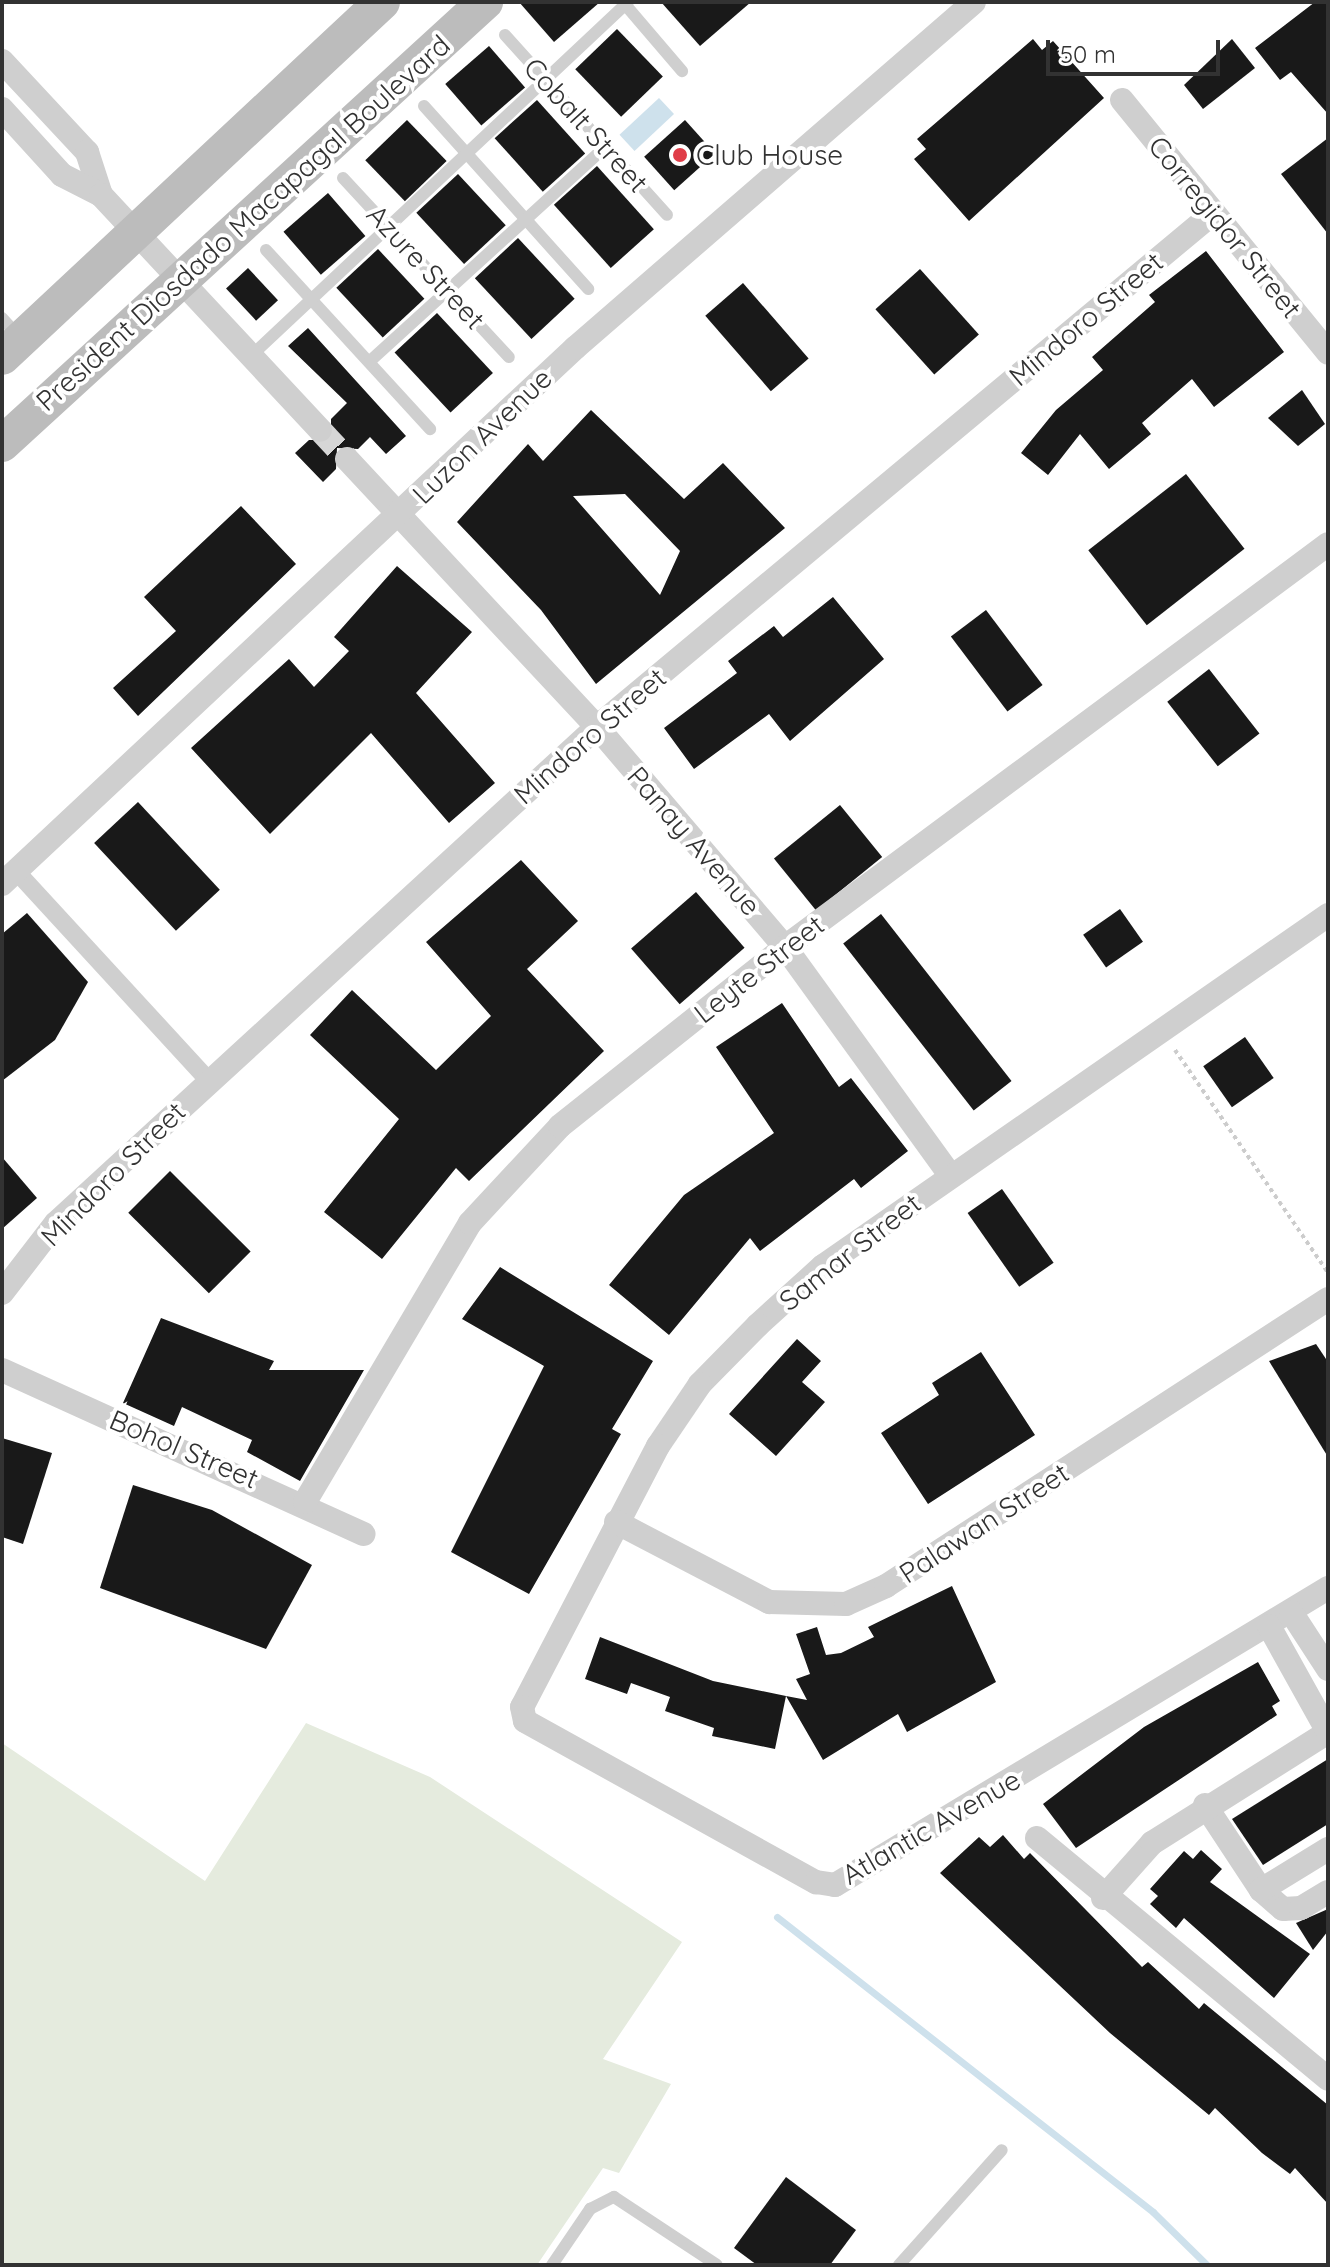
<!DOCTYPE html>
<html>
<head>
<meta charset="utf-8">
<style>
	body { margin:0 }
	#map { position:relative; width:1330px; height:2267px; overflow:hidden; background:#fff; font-family:Quicksand,sans-serif }
	div>[style] { position:absolute }
	.green>* { inset:0; background:#e5ebde }
	.water>* { inset:0; background:#cee1ec; transform-origin:0 0 }
	.stream>* { height:7px; margin:-3.5px; padding:0 3.5px; transform-origin:3.5px; border-radius:3.5px; background:#cee1ec }
	.building>* { inset:0; background:#191919; transform-origin:0 0 }
	.minor-tunnel>* { height:24px; margin-top:-12px; transform-origin:0; background:repeating-linear-gradient(90deg,#d6d6d6 0 24px,transparent 0 36px) }
	.path>* { height:4px; margin-top:-2px; transform-origin:0; background:repeating-linear-gradient(90deg,#ccc 0 4px,transparent 0 8px) }
	.service>* { height:12px; margin:-6px; padding:0 6px; transform-origin:6px; border-radius:6px; background:#cfcfcf }
	.pedestrian>* { height:18px; margin:-9px; padding:0 9px; transform-origin:9px; border-radius:9px; background:#cfcfcf }
	.minor>* { height:24px; margin:-12px; padding:0 12px; transform-origin:12px; border-radius:12px; background:#cfcfcf }
	.secondary>* { height:36px; margin:-18px; padding:0 18px; transform-origin:18px; border-radius:18px; background:#bcbcbc }
	.dots>* { width:22px; height:22px; translate:-50% -50%; box-sizing:border-box; border:4px solid #fff; border-radius:50% }
	span { translate:-50% -50%; white-space:nowrap; text-align:center; line-height:1.15; -webkit-text-stroke:8px #fff; paint-order:stroke }
	.street-label { font-size:28px; color:#323232 }
	.poi-label { font-size:28px; color:#323232 }
	.left { translate:0 -50%; text-align:left }
	.frame { position:absolute; inset:0; border:4px solid #323232; pointer-events:none }
	.scale { position:absolute; left:1046px; top:40px; width:174px; height:36px; box-sizing:border-box; border:4px solid #323232; border-top:0; padding-left:10px; font-size:24px; line-height:28px; white-space:nowrap; color:#323232; -webkit-text-stroke:6px #fff; paint-order:stroke }
</style>
</head>
<body>
<div id="map">
	<div class="green">
		<div style="clip-path:polygon(306px 1723px,430px 1777px,682px 1942px,603px 2059px,671px 2084px,619px 2173px,603px 2168px,537px 2265px,2px 2265px,2px 1743px,205px 1881px)"></div>
	</div>
	<div class="water">
		<div style="left:659px;top:98px;width:22px;height:54px;rotate:47deg"></div>
	</div>
	<div class="stream">
		<div style="left:777px;top:1917px;width:478px;rotate:38.1deg"></div>
		<div style="left:1153px;top:2212px;width:76px;rotate:44.5deg"></div>
	</div>
	<div class="building">
		<div style="clip-path:polygon(519px 2px,600px 2px,554px 42px)"></div>
		<div style="clip-path:polygon(661px 2px,751px 2px,700px 46px)"></div>
		<div style="clip-path:polygon(1315px 2px,1328px 2px,1328px 114px,1291px 72px,1280px 80px,1255px 48px)"></div>
		<div style="left:617px;top:29px;width:66px;height:58px;rotate:46deg"></div>
		<div style="clip-path:polygon(1033px 39px,1042px 50px,1053px 41px,1104px 98px,969px 221px,914px 159px,926px 149px,917px 139px)"></div>
		<div style="clip-path:polygon(1232px 39px,1255px 68px,1203px 109px,1184px 85px)"></div>
		<div style="left:489px;top:46px;width:55px;height:58px;rotate:49deg"></div>
		<div style="left:537px;top:100px;width:72px;height:57px;rotate:48deg"></div>
		<div style="left:407px;top:120px;width:57px;height:58px;rotate:46deg"></div>
		<div style="left:685px;top:120px;width:45px;height:55px;rotate:48deg"></div>
		<div style="clip-path:polygon(1328px 138px,1328px 234px,1281px 174px)"></div>
		<div style="left:597px;top:166px;width:85px;height:58px;rotate:48deg"></div>
		<div style="left:458px;top:174px;width:70px;height:57px;rotate:47deg"></div>
		<div style="left:328px;top:193px;width:57px;height:59px;rotate:49deg"></div>
		<div style="left:518px;top:238px;width:83px;height:59px;rotate:47deg"></div>
		<div style="left:378px;top:249px;width:68px;height:57px;rotate:47deg"></div>
		<div style="clip-path:polygon(1206px 251px,1284px 352px,1214px 407px,1192px 379px,1142px 423px,1151px 434px,1109px 469px,1080px 434px,1048px 475px,1021px 453px,1056px 410px,1103px 370px,1092px 357px,1155px 302px,1149px 295px)"></div>
		<div style="left:248px;top:268px;width:44px;height:30px;rotate:47deg"></div>
		<div style="left:920px;top:269px;width:88px;height:60px;rotate:48deg"></div>
		<div style="left:743px;top:283px;width:100px;height:50px;rotate:49deg"></div>
		<div style="left:437px;top:313px;width:82px;height:58px;rotate:47deg"></div>
		<div style="clip-path:polygon(308px 328px,406px 436px,386px 454px,370px 437px,358px 449px,337px 448px,336px 469px,323px 482px,295px 453px,309px 440px,331px 440px,331px 419px,347px 403px,288px 346px)"></div>
		<div style="clip-path:polygon(1302px 390px,1325px 424px,1298px 446px,1268px 418px)"></div>
		<div style="clip-path:polygon(evenodd,591px 410px,684px 499px,723px 463px,785px 528px,596px 684px,541px 610px,457px 522px,528px 444px,543px 461px,591px 410px,625px 494px,680px 551px,660px 595px,573px 496px,625px 494px)"></div>
		<div style="left:1186px;top:474px;width:95px;height:124px;rotate:52deg"></div>
		<div style="clip-path:polygon(241px 506px,296px 564px,138px 716px,113px 688px,176px 631px,144px 597px)"></div>
		<div style="clip-path:polygon(397px 566px,472px 632px,416px 693px,495px 783px,449px 823px,371px 733px,270px 834px,191px 748px,289px 659px,314px 687px,349px 651px,334px 637px)"></div>
		<div style="clip-path:polygon(833px 597px,884px 659px,790px 741px,769px 714px,694px 769px,664px 728px,737px 673px,728px 661px,774px 626px,783px 637px)"></div>
		<div style="left:986px;top:610px;width:94px;height:44px;rotate:53deg"></div>
		<div style="left:1209px;top:669px;width:82px;height:53px;rotate:52deg"></div>
		<div style="left:138px;top:802px;width:120px;height:60px;rotate:47deg"></div>
		<div style="left:840px;top:805px;width:67px;height:85px;rotate:51deg"></div>
		<div style="clip-path:polygon(521px 860px,578px 921px,527px 969px,604px 1051px,469px 1181px,456px 1168px,382px 1259px,324px 1212px,399px 1119px,310px 1035px,352px 990px,436px 1070px,491px 1016px,426px 942px)"></div>
		<div style="left:696px;top:892px;width:74px;height:86px;rotate:49deg"></div>
		<div style="left:1120px;top:909px;width:40px;height:45px;rotate:55deg"></div>
		<div style="clip-path:polygon(27px 913px,88px 982px,55px 1040px,2px 1081px,2px 934px)"></div>
		<div style="left:881px;top:914px;width:212px;height:48px;rotate:52deg"></div>
		<div style="clip-path:polygon(782px 1003px,839px 1087px,851px 1078px,908px 1151px,861px 1188px,854px 1179px,760px 1251px,750px 1238px,669px 1335px,609px 1285px,684px 1195px,774px 1133px,716px 1047px)"></div>
		<div style="left:1245px;top:1037px;width:50px;height:51px;rotate:55deg"></div>
		<div style="clip-path:polygon(2px 1157px,37px 1198px,2px 1229px)"></div>
		<div style="left:170px;top:1171px;width:114px;height:59px;rotate:45deg"></div>
		<div style="left:1002px;top:1189px;width:90px;height:42px;rotate:55deg"></div>
		<div style="clip-path:polygon(500px 1267px,653px 1361px,612px 1429px,621px 1434px,529px 1594px,451px 1552px,544px 1366px,462px 1319px)"></div>
		<div style="clip-path:polygon(161px 1318px,274px 1361px,269px 1370px,364px 1370px,300px 1481px,247px 1452px,252px 1440px,182px 1407px,174px 1426px,123px 1403px)"></div>
		<div style="clip-path:polygon(797px 1339px,821px 1361px,802px 1382px,825px 1402px,776px 1456px,729px 1414px)"></div>
		<div style="clip-path:polygon(1316px 1344px,1328px 1362px,1328px 1457px,1269px 1361px)"></div>
		<div style="clip-path:polygon(981px 1352px,1035px 1435px,928px 1504px,881px 1433px,939px 1395px,932px 1383px)"></div>
		<div style="clip-path:polygon(2px 1438px,52px 1453px,23px 1544px,2px 1537px)"></div>
		<div style="clip-path:polygon(133px 1485px,212px 1510px,312px 1565px,266px 1649px,100px 1588px)"></div>
		<div style="clip-path:polygon(952px 1586px,996px 1682px,907px 1732px,898px 1714px,823px 1760px,786px 1696px,807px 1700px,796px 1679px,810px 1674px,796px 1634px,817px 1627px,826px 1655px,841px 1653px,874px 1637px,868px 1627px)"></div>
		<div style="clip-path:polygon(600px 1637px,713px 1681px,786px 1696px,775px 1749px,712px 1736px,714px 1728px,665px 1711px,670px 1697px,631px 1683px,627px 1694px,585px 1679px)"></div>
		<div style="clip-path:polygon(1258px 1662px,1280px 1701px,1272px 1706px,1277px 1715px,1076px 1848px,1043px 1804px,1144px 1727px)"></div>
		<div style="clip-path:polygon(1328px 1759px,1328px 1824px,1263px 1865px,1232px 1819px)"></div>
		<div style="clip-path:polygon(1003px 1835px,1024px 1859px,1030px 1853px,1142px 1967px,1148px 1962px,1199px 2009px,1204px 2003px,1328px 2105px,1328px 2204px,1295px 2168px,1290px 2174px,1262px 2153px,1215px 2108px,1209px 2115px,1110px 2033px,940px 1873px,979px 1837px,990px 1847px)"></div>
		<div style="clip-path:polygon(1201px 1850px,1222px 1869px,1210px 1882px,1310px 1954px,1274px 1998px,1184px 1918px,1176px 1928px,1150px 1904px,1158px 1896px,1150px 1889px,1184px 1851px,1193px 1859px)"></div>
		<div style="clip-path:polygon(1328px 1909px,1328px 1931px,1313px 1950px,1296px 1923px)"></div>
		<div style="clip-path:polygon(786px 2177px,856px 2230px,830px 2265px,757px 2265px,734px 2248px)"></div>
	</div>
	<div class="minor-tunnel">
		<div style="left:320px;top:430px;width:40px;rotate:47deg"></div>
	</div>
	<div class="path">
		<div style="left:1175px;top:1050px;width:270px;rotate:55.5deg"></div>
	</div>
	<div class="service">
		<div style="left:623px;top:2px;width:91px;rotate:49.5deg"></div>
		<div style="left:505px;top:35px;width:242px;rotate:48deg"></div>
		<div style="left:424px;top:106px;width:246px;rotate:48.1deg"></div>
		<div style="left:343px;top:178px;width:244px;rotate:47.2deg"></div>
		<div style="left:266px;top:250px;width:243px;rotate:47.5deg"></div>
		<div style="left:2px;top:318px;width:25px;rotate:48deg"></div>
		<div style="left:251px;top:356px;width:517px;rotate:-43.2deg"></div>
		<div style="left:369px;top:362px;width:319px;rotate:-42.3deg"></div>
		<div style="left:552px;top:2265px;width:68px;rotate:-55.8deg"></div>
		<div style="left:590px;top:2209px;width:27px;rotate:-27deg"></div>
		<div style="left:614px;top:2197px;width:123px;rotate:33.4deg"></div>
		<div style="left:899px;top:2265px;width:154px;rotate:-48.2deg"></div>
	</div>
	<div class="pedestrian">
		<div style="left:16px;top:871px;width:284px;rotate:47.4deg"></div>
	</div>
	<div class="minor">
		<div style="left:2px;top:61px;width:125px;rotate:47deg"></div>
		<div style="left:87px;top:152px;width:45px;rotate:72deg"></div>
		<div style="left:1122px;top:100px;width:326px;rotate:50.8deg"></div>
		<div style="left:2px;top:109px;width:89px;rotate:47.7deg"></div>
		<div style="left:62px;top:175px;width:44px;rotate:27.1deg"></div>
		<div style="left:101px;top:195px;width:321px;rotate:47deg"></div>
		<div style="left:347px;top:459px;width:367px;rotate:47deg"></div>
		<div style="left:597px;top:727px;width:289px;rotate:49.5deg"></div>
		<div style="left:785px;top:947px;width:281px;rotate:54.1deg"></div>
		<div style="left:2px;top:884px;width:785px;rotate:-43.09deg"></div>
		<div style="left:575px;top:348px;width:528px;rotate:-40.93deg"></div>
		<div style="left:1328px;top:915px;width:615px;rotate:145.2deg"></div>
		<div style="left:823px;top:1266px;width:88px;rotate:137.8deg"></div>
		<div style="left:758px;top:1325px;width:83px;rotate:134.5deg"></div>
		<div style="left:700px;top:1384px;width:75px;rotate:124.1deg"></div>
		<div style="left:658px;top:1446px;width:294px;rotate:117.5deg"></div>
		<div style="left:522px;top:1707px;width:14px;rotate:78deg"></div>
		<div style="left:525px;top:1721px;width:333px;rotate:29deg"></div>
		<div style="left:816px;top:1882px;width:19px;rotate:9deg"></div>
		<div style="left:835px;top:1885px;width:576px;rotate:-31.07deg"></div>
		<div style="left:2px;top:1293px;width:88px;rotate:-52.4deg"></div>
		<div style="left:56px;top:1223px;width:734px;rotate:-42.52deg"></div>
		<div style="left:597px;top:727px;width:801px;rotate:-39.83deg"></div>
		<div style="left:2px;top:1370px;width:397px;rotate:24.4deg"></div>
		<div style="left:305px;top:1502px;width:324px;rotate:-59.4deg"></div>
		<div style="left:470px;top:1223px;width:132px;rotate:-47.1deg"></div>
		<div style="left:560px;top:1126px;width:288px;rotate:-38.5deg"></div>
		<div style="left:785px;top:947px;width:676px;rotate:-36.58deg"></div>
		<div style="left:616px;top:1522px;width:173px;rotate:27.6deg"></div>
		<div style="left:769px;top:1602px;width:77px;rotate:1.5deg"></div>
		<div style="left:846px;top:1604px;width:44px;rotate:-24.2deg"></div>
		<div style="left:886px;top:1586px;width:527px;rotate:-33deg"></div>
		<div style="left:1291px;top:1612px;width:68px;rotate:57deg"></div>
		<div style="left:1205px;top:1805px;width:102px;rotate:56.6deg"></div>
		<div style="left:1261px;top:1890px;width:29px;rotate:41deg"></div>
		<div style="left:1283px;top:1909px;width:18px;rotate:-3deg"></div>
		<div style="left:1301px;top:1908px;width:31px;rotate:-31deg"></div>
		<div style="left:1037px;top:1838px;width:378px;rotate:39.6deg"></div>
		<div style="left:1261px;top:1890px;width:79px;rotate:-31.5deg"></div>
		<div style="left:1103px;top:1898px;width:74px;rotate:-48.3deg"></div>
		<div style="left:1152px;top:1843px;width:208px;rotate:-32.2deg"></div>
		<div style="left:1328px;top:1732px;width:121px;rotate:-119.1deg"></div>
	</div>
	<div class="secondary">
		<div style="left:2px;top:357px;width:520px;rotate:-43.05deg"></div>
		<div style="left:2px;top:444px;width:655px;rotate:-42.46deg"></div>
	</div>
	<div class="dots">
		<div style="left:680px;top:155px;background:#e03d48"></div>
	</div>
	<div class="street-label">
		<span style="left:586px;top:125px;rotate:48deg">Cobalt Street</span>
		<span style="left:243px;top:223px;rotate:-42deg">President Diosdado Macapagal Boulevard</span>
		<span style="left:1225px;top:227px;rotate:51deg">Corregidor Street</span>
		<span style="left:426px;top:267px;rotate:47deg">Azure Street</span>
		<span style="left:1086px;top:319px;rotate:-40deg">Mindoro Street</span>
		<span style="left:482px;top:436px;rotate:-44deg">Luzon Avenue</span>
		<span style="left:590px;top:736px;rotate:-41deg">Mindoro Street</span>
		<span style="left:694px;top:841px;rotate:49deg">Panay Avenue</span>
		<span style="left:759px;top:969px;rotate:-38deg">Leyte Street</span>
		<span style="left:113px;top:1174px;rotate:-45deg">Mindoro Street</span>
		<span style="left:850px;top:1252px;rotate:-38deg">Samar Street</span>
		<span style="left:184px;top:1449px;rotate:23deg">Bohol Street</span>
		<span style="left:984px;top:1523px;rotate:-33deg">Palawan Street</span>
		<span style="left:931px;top:1827px;rotate:-30deg">Atlantic Avenue</span>
	</div>
	<div class="poi-label">
		<span class="left" style="left:696px;top:155px">Club House</span>
	</div>
	<div class="frame"></div>
	<div class="scale">50 m</div>
</div>
</body>
</html>
